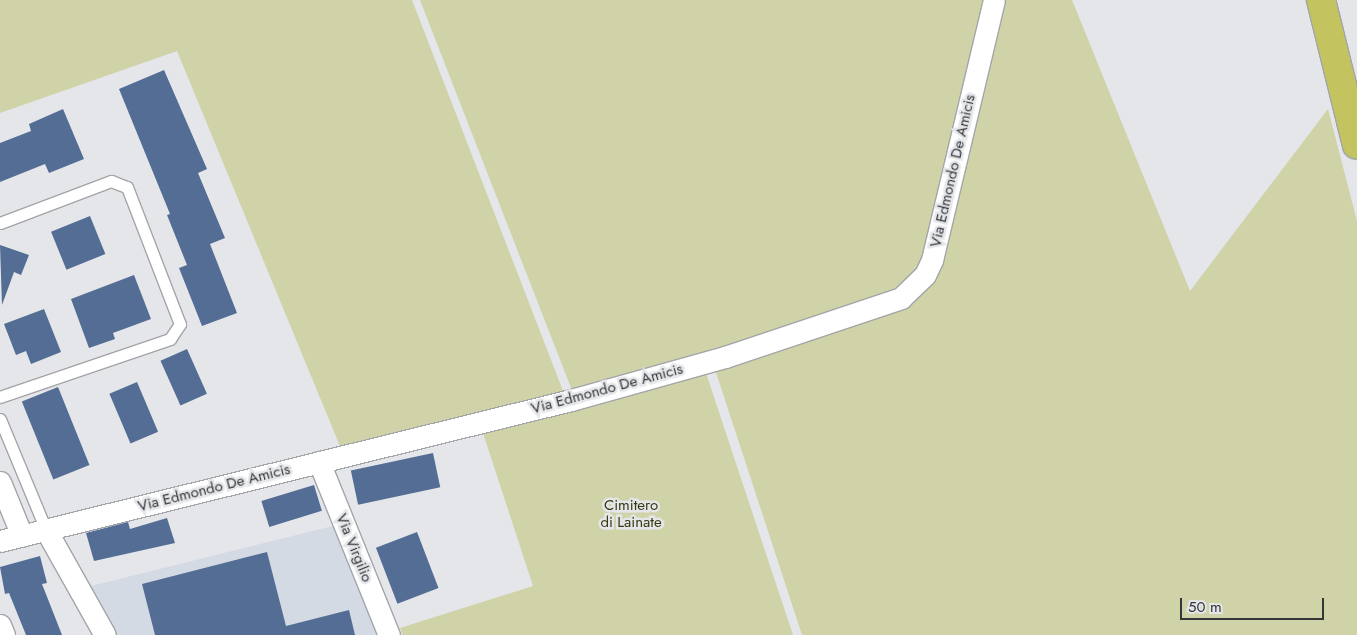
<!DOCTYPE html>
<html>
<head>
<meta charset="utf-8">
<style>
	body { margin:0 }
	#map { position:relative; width:1357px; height:635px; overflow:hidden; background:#e4e6ea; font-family:Jost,sans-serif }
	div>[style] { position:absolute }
	.built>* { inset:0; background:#d3dae4 }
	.green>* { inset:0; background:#d0d2a8 }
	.building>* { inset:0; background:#536d94; transform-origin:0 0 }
	.roads { filter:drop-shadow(1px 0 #a3a5a8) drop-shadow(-1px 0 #a3a5a8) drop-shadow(0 1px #a3a5a8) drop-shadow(0 -1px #a3a5a8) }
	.lane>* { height:11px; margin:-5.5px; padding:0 5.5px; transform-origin:5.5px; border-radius:5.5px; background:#fff }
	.street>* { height:21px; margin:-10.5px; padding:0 10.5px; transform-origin:10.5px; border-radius:10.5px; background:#fff }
	.highway>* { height:28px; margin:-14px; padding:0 14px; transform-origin:14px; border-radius:14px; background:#c3c45f }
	span { translate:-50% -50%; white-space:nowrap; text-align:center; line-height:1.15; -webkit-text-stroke:5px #e4e6ea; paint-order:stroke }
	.street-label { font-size:15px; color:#353637 }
	.park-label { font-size:15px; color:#38380f }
	.scale { position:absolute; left:1180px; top:598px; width:144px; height:22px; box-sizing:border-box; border:2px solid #353637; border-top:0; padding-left:6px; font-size:15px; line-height:18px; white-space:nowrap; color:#353637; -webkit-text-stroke:4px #e4e6ea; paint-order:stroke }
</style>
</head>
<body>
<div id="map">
	<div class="built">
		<div style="clip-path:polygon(333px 526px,379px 635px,114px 635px,87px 587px)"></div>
	</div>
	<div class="green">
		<div style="clip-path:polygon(0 0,412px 0,565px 396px,342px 451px,177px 51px,0 113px)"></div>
		<div style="clip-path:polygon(420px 0,1072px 0,1190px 291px,1328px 109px,1357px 221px,1357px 635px,802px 635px,710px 354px,573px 393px)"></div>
		<div style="clip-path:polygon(706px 373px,793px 635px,403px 635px,400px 628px,533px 586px,483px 433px)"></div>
	</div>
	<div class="building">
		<div style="clip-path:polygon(164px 70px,207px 169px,198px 173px,225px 238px,210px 244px,237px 313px,202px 326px,179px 268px,187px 265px,167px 215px,170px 214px,119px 89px)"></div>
		<div style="clip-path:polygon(63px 109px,84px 159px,49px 173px,45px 164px,0 182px,0 143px,31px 131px,29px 124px)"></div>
		<div style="left:90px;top:216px;width:41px;height:42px;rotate:68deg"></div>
		<div style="clip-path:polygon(0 245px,29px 255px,21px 275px,14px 272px,2px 305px)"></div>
		<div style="clip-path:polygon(134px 275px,151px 319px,113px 333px,115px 339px,89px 348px,71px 299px)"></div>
		<div style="clip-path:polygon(44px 309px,61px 352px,31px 364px,26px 351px,16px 355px,4px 324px)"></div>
		<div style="left:187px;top:349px;width:49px;height:29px;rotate:66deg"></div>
		<div style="left:137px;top:382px;width:54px;height:30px;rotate:67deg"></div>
		<div style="left:58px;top:387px;width:84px;height:39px;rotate:68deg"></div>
		<div style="left:433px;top:453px;width:35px;height:84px;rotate:78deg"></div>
		<div style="left:314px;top:485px;width:27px;height:55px;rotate:73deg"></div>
		<div style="clip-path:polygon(167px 518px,175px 543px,94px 561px,86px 533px,128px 522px,130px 529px)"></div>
		<div style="left:417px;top:532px;width:60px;height:44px;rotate:69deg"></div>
		<div style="clip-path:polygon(267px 552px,286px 626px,349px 610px,355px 635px,155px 635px,142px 584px)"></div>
		<div style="clip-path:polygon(40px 556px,47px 583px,42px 584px,62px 635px,26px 635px,9px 593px,5px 594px,0 567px)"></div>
	</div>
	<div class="roads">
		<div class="lane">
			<div style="left:0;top:223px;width:119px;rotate:-20.7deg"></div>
			<div style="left:111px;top:181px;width:17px;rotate:21deg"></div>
			<div style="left:127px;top:187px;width:147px;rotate:68.9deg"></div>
			<div style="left:180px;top:324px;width:18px;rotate:124deg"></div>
			<div style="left:170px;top:339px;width:180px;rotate:161.2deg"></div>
			<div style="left:0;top:419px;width:120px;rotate:67.5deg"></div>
		</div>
		<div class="street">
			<div style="left:319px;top:462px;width:187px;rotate:68deg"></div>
			<div style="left:0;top:482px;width:58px;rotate:67.8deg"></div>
			<div style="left:46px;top:530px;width:120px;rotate:60.7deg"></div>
			<div style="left:0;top:541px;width:588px;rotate:-13.87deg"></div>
			<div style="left:571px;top:400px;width:160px;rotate:-15.6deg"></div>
			<div style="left:725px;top:357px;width:186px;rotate:-18.5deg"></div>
			<div style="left:901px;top:298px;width:33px;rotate:-44deg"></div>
			<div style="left:925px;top:275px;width:17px;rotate:-65deg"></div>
			<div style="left:932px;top:260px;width:267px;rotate:-76.6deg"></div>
			<div style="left:0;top:625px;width:11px;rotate:68deg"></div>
		</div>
		<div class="highway">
			<div style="left:1321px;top:0;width:149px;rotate:76.1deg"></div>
		</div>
	</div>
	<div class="street-label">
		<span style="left:953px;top:171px;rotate:-77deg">Via Edmondo De Amicis</span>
		<span style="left:607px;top:389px;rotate:-15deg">Via Edmondo De Amicis</span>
		<span style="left:214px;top:488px;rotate:-14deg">Via Edmondo De Amicis</span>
		<span style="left:354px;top:548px;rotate:68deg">Via Virgilio</span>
	</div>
	<div class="park-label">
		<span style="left:631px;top:514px">Cimitero<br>di Lainate</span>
	</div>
	<div class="scale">50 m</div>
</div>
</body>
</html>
